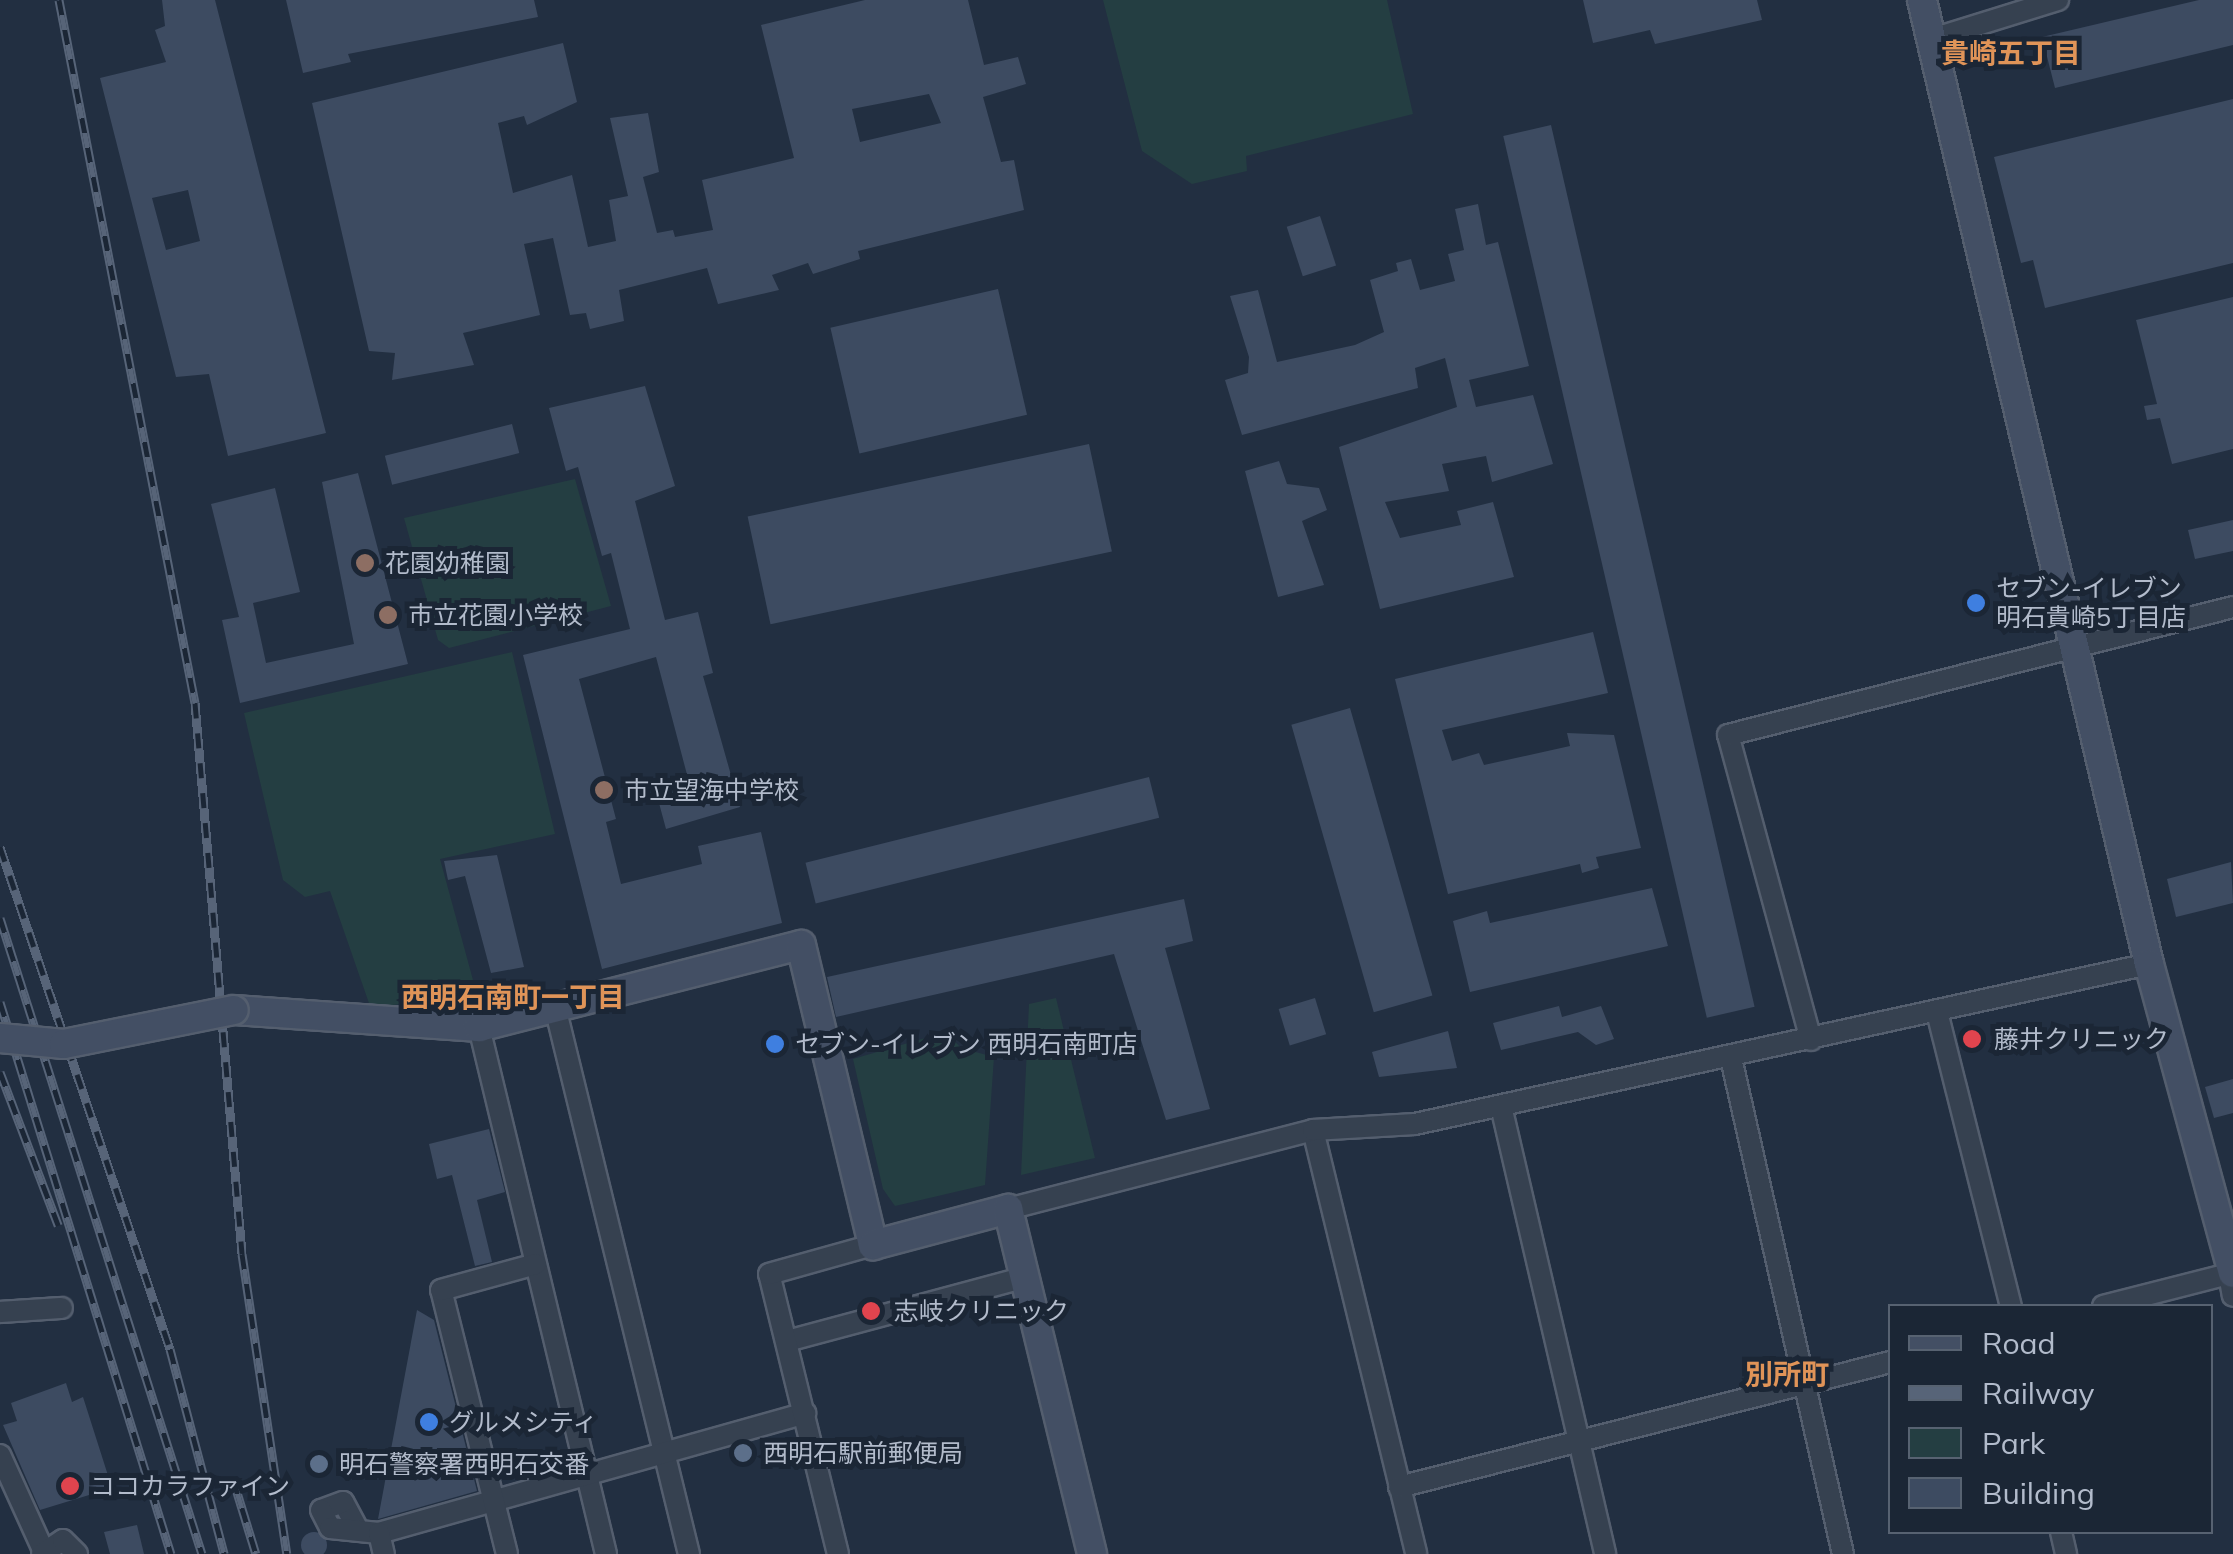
<!DOCTYPE html>
<html>
<head>
<meta charset="utf-8">
<style>
	body { margin:0 }
	#map { position:relative; width:2233px; height:1554px; overflow:hidden; background:#222f41; font-family:Mulish,"Noto Sans JP",sans-serif }
	div>[style] { position:absolute }
	.green>* { inset:0; background:#243e42 }
	.building>* { inset:0; background:#3d4b61; transform-origin:0 0 }
	.round { border-radius:50% }
	.roads { filter:drop-shadow(2px 0 #545e6e) drop-shadow(-2px 0 #545e6e) drop-shadow(0 2px #545e6e) drop-shadow(0 -2px #545e6e) }
	.street>* { height:20px; margin:-10px; padding:0 10px; transform-origin:10px; border-radius:10px; background:#364150 }
	.secondary>* { height:28px; margin:-14px; padding:0 14px; transform-origin:14px; border-radius:14px; background:#434f64 }
	.rail>* { height:9px; margin-top:-4.5px; transform-origin:0; background:repeating-linear-gradient(90deg,#1b2635 0 15px,#576478 0 30px); box-sizing:border-box; border-block:2px solid #576478 }
	.bridges { filter:drop-shadow(2px 0 #545e6e) drop-shadow(-2px 0 #545e6e) drop-shadow(0 2px #545e6e) drop-shadow(0 -2px #545e6e) }
	.secondary-bridge>* { height:28px; margin:-14px; padding:0 14px; transform-origin:14px; border-radius:14px; background:#434f64 }
	.dots>* { width:28px; height:28px; translate:-50% -50%; box-sizing:border-box; border:5px solid #1b2635; border-radius:50% }
	span { translate:-50% -50%; white-space:nowrap; text-align:center; line-height:1.15; -webkit-text-stroke:10px #1b2635; paint-order:stroke }
	.poi-label { font-size:25px; color:#b2bbcb }
	.left { translate:0 -50%; text-align:left }
	.neighbourhood-label { font-size:28px; color:#e09458; font-weight:700 }
	.legend { position:absolute; left:1888px; top:1304px; width:325px; height:230px; box-sizing:border-box; background:#1b2635; border:2px solid #576271; margin:0; padding:12px 18px; list-style:none; font-size:30px; color:#b2bbcb }
	.legend li { display:flex; align-items:center; gap:20px; height:50px }
	.legend b { width:50px; border:2px solid #576271 }
</style>
</head>
<body>
<div id="map">
	<div class="green">
		<div style="clip-path:polygon(1103px 0,1387px 0,1413px 114px,1246px 156px,1247px 171px,1192px 184px,1142px 151px)"></div>
		<div style="clip-path:polygon(575px 479px,611px 606px,449px 648px,438px 640px,404px 518px)"></div>
		<div style="clip-path:polygon(512px 652px,555px 834px,440px 859px,476px 991px,371px 1009px,330px 891px,305px 897px,283px 880px,244px 713px)"></div>
		<div style="clip-path:polygon(1056px 998px,1095px 1158px,1021px 1175px,1029px 1004px)"></div>
		<div style="clip-path:polygon(946px 1032px,961px 1048px,994px 1057px,985px 1185px,895px 1206px,883px 1189px,853px 1059px)"></div>
	</div>
	<div class="building">
		<div style="clip-path:polygon(evenodd,162px 0,215px 0,326px 433px,228px 456px,209px 374px,176px 377px,100px 78px,166px 62px,155px 30px,165px 26px,162px 0,188px 190px,200px 241px,166px 250px,152px 198px,188px 190px)"></div>
		<div style="clip-path:polygon(286px 0,534px 0,538px 17px,348px 54px,351px 62px,303px 73px)"></div>
		<div style="clip-path:polygon(evenodd,865px 0,968px 0,984px 65px,1018px 57px,1026px 84px,983px 97px,1001px 162px,1014px 160px,1024px 210px,858px 251px,860px 259px,813px 274px,808px 263px,772px 275px,779px 290px,718px 304px,707px 268px,619px 290px,624px 321px,590px 329px,586px 313px,570px 315px,553px 238px,524px 244px,540px 315px,463px 333px,474px 365px,392px 380px,395px 353px,369px 351px,312px 103px,563px 43px,577px 102px,527px 125px,524px 116px,498px 123px,513px 193px,572px 175px,588px 247px,616px 241px,609px 200px,628px 196px,610px 118px,648px 113px,659px 172px,643px 177px,657px 233px,673px 230px,675px 237px,713px 230px,702px 180px,794px 158px,761px 25px,865px 0,929px 94px,941px 123px,860px 142px,852px 109px,929px 94px)"></div>
		<div style="clip-path:polygon(1583px 0,1757px 0,1762px 20px,1655px 44px,1650px 30px,1593px 43px)"></div>
		<div style="clip-path:polygon(2199px 0,2233px 0,2233px 45px,2055px 88px,2042px 37px)"></div>
		<div style="clip-path:polygon(2233px 99px,2233px 263px,2045px 308px,2033px 260px,2021px 263px,1994px 157px)"></div>
		<div style="left:1551px;top:125px;width:905px;height:49px;rotate:77deg"></div>
		<div style="clip-path:polygon(1478px 204px,1486px 245px,1498px 242px,1529px 366px,1469px 380px,1476px 407px,1533px 395px,1553px 464px,1492px 482px,1486px 456px,1442px 464px,1449px 491px,1385px 502px,1400px 538px,1461px 525px,1457px 511px,1493px 502px,1514px 577px,1380px 609px,1339px 447px,1457px 407px,1445px 358px,1415px 368px,1418px 388px,1242px 435px,1225px 380px,1248px 373px,1249px 357px,1230px 296px,1258px 290px,1277px 362px,1355px 345px,1384px 332px,1370px 280px,1398px 271px,1396px 263px,1411px 259px,1420px 290px,1455px 281px,1448px 254px,1464px 250px,1455px 209px)"></div>
		<div style="left:1320px;top:216px;width:52px;height:35px;rotate:72deg"></div>
		<div style="left:998px;top:289px;width:129px;height:172px;rotate:77deg"></div>
		<div style="clip-path:polygon(2233px 297px,2233px 449px,2172px 464px,2160px 418px,2147px 420px,2144px 406px,2157px 404px,2136px 320px)"></div>
		<div style="clip-path:polygon(645px 386px,675px 486px,635px 501px,665px 620px,698px 612px,713px 673px,703px 676px,740px 807px,666px 829px,656px 792px,690px 786px,656px 657px,579px 679px,616px 819px,606px 822px,621px 884px,702px 864px,698px 846px,761px 832px,782px 923px,602px 969px,523px 655px,630px 629px,611px 553px,602px 556px,578px 467px,566px 471px,549px 408px)"></div>
		<div style="left:512px;top:424px;width:30px;height:131px;rotate:76deg"></div>
		<div style="left:1089px;top:444px;width:110px;height:349px;rotate:78deg"></div>
		<div style="clip-path:polygon(1279px 461px,1287px 484px,1319px 488px,1327px 510px,1302px 521px,1324px 585px,1278px 597px,1245px 471px)"></div>
		<div style="clip-path:polygon(358px 473px,408px 664px,240px 703px,222px 620px,239px 617px,211px 504px,275px 488px,300px 592px,253px 603px,266px 663px,354px 644px,322px 482px)"></div>
		<div style="clip-path:polygon(2233px 520px,2233px 551px,2195px 559px,2188px 530px)"></div>
		<div style="clip-path:polygon(1593px 632px,1608px 693px,1442px 730px,1452px 761px,1479px 753px,1484px 765px,1570px 746px,1567px 733px,1614px 735px,1641px 848px,1596px 857px,1599px 868px,1582px 873px,1580px 864px,1448px 894px,1395px 679px)"></div>
		<div style="left:1350px;top:708px;width:299px;height:61px;rotate:74deg"></div>
		<div style="left:1149px;top:777px;width:42px;height:354px;rotate:76deg"></div>
		<div style="clip-path:polygon(497px 855px,524px 967px,491px 973px,465px 876px,448px 880px,444px 861px)"></div>
		<div style="clip-path:polygon(2231px 862px,2233px 903px,2176px 917px,2167px 879px)"></div>
		<div style="clip-path:polygon(1652px 888px,1668px 946px,1470px 992px,1453px 921px,1487px 911px,1490px 923px)"></div>
		<div style="clip-path:polygon(1184px 899px,1193px 941px,1165px 948px,1210px 1109px,1166px 1120px,1114px 954px,836px 1017px,827px 977px)"></div>
		<div style="left:1315px;top:998px;width:38px;height:38px;rotate:73deg"></div>
		<div style="clip-path:polygon(1559px 1006px,1562px 1017px,1601px 1006px,1614px 1039px,1596px 1045px,1578px 1032px,1501px 1050px,1493px 1023px)"></div>
		<div style="clip-path:polygon(1448px 1031px,1457px 1068px,1379px 1077px,1372px 1052px)"></div>
		<div style="clip-path:polygon(2233px 1079px,2233px 1113px,2214px 1118px,2205px 1087px)"></div>
		<div style="clip-path:polygon(489px 1129px,505px 1192px,477px 1200px,492px 1262px,475px 1266px,452px 1175px,437px 1179px,429px 1144px)"></div>
		<div style="clip-path:polygon(417px 1310px,434px 1320px,477px 1491px,378px 1519px)"></div>
		<div style="clip-path:polygon(66px 1383px,72px 1402px,83px 1397px,112px 1488px,40px 1510px,3px 1425px,17px 1421px,11px 1403px)"></div>
		<div style="clip-path:polygon(137px 1525px,144px 1554px,110px 1554px,104px 1532px)"></div>
		<div class="round" style="left:301px;top:1532px;width:26px;height:26px"></div>
	</div>
	<div class="roads">
		<div class="street">
			<div style="left:1932px;top:39px;width:132px;rotate:-17.2deg"></div>
			<div style="left:555px;top:1007px;width:563px;rotate:76.24deg"></div>
			<div style="left:1937px;top:1012px;width:303px;rotate:75.9deg"></div>
			<div style="left:479px;top:1027px;width:542px;rotate:76.45deg"></div>
			<div style="left:1811px;top:1040px;width:316px;rotate:-105.2deg"></div>
			<div style="left:1728px;top:735px;width:521px;rotate:-14.22deg"></div>
			<div style="left:1731px;top:1058px;width:508px;rotate:77.28deg"></div>
			<div style="left:1501px;top:1106px;width:460px;rotate:76.9deg"></div>
			<div style="left:1313px;top:1130px;width:436px;rotate:76.3deg"></div>
			<div style="left:1008px;top:1209px;width:315px;rotate:-14.5deg"></div>
			<div style="left:1313px;top:1130px;width:102px;rotate:-3.4deg"></div>
			<div style="left:1415px;top:1124px;width:751px;rotate:-12.3deg"></div>
			<div style="left:2103px;top:1306px;width:130px;rotate:-14.3deg"></div>
			<div style="left:2229px;top:1274px;width:22px;rotate:80deg"></div>
			<div style="left:0;top:1312px;width:62px;rotate:-3.7deg"></div>
			<div style="left:787px;top:1341px;width:247px;rotate:-15deg"></div>
			<div style="left:0;top:1455px;width:104px;rotate:65.6deg"></div>
			<div style="left:1399px;top:1487px;width:507px;rotate:-14.28deg"></div>
			<div style="left:356px;top:1526px;width:27px;rotate:-118deg"></div>
			<div style="left:343px;top:1502px;width:23px;rotate:160deg"></div>
			<div style="left:321px;top:1510px;width:20px;rotate:63deg"></div>
			<div style="left:330px;top:1528px;width:49px;rotate:5.8deg"></div>
			<div style="left:379px;top:1533px;width:443px;rotate:-15.7deg"></div>
			<div style="left:2061px;top:1532px;width:23px;rotate:77deg"></div>
			<div style="left:379px;top:1533px;width:22px;rotate:77deg"></div>
			<div style="left:42px;top:1554px;width:25px;rotate:-34deg"></div>
			<div style="left:63px;top:1540px;width:20px;rotate:45deg"></div>
			<div style="left:507px;top:1554px;width:272px;rotate:-104deg"></div>
			<div style="left:441px;top:1290px;width:98px;rotate:-15.3deg"></div>
			<div style="left:838px;top:1554px;width:288px;rotate:-103.8deg"></div>
			<div style="left:769px;top:1274px;width:108px;rotate:-15.6deg"></div>
		</div>
		<div class="secondary">
			<div style="left:1922px;top:0;width:990px;rotate:76.75deg"></div>
			<div style="left:2149px;top:964px;width:320px;rotate:74.8deg"></div>
			<div style="left:234px;top:1010px;width:246px;rotate:4deg"></div>
			<div style="left:479px;top:1027px;width:332px;rotate:-14.3deg"></div>
			<div style="left:801px;top:945px;width:309px;rotate:76.5deg"></div>
			<div style="left:873px;top:1245px;width:140px;rotate:-14.9deg"></div>
			<div style="left:1008px;top:1209px;width:355px;rotate:76.3deg"></div>
		</div>
	</div>
	<div class="rail">
		<div style="left:59px;top:0;width:716px;rotate:79.05deg"></div>
		<div style="left:195px;top:703px;width:553px;rotate:85.12deg"></div>
		<div style="left:242px;top:1254px;width:303px;rotate:81.5deg"></div>
		<div style="left:0;top:847px;width:530px;rotate:71.29deg"></div>
		<div style="left:170px;top:1349px;width:212px;rotate:75.2deg"></div>
		<div style="left:0;top:918px;width:667px;rotate:72.38deg"></div>
		<div style="left:0;top:1002px;width:578px;rotate:72.79deg"></div>
		<div style="left:0;top:1072px;width:164px;rotate:69.2deg"></div>
		<div style="left:233px;top:1479px;width:78px;rotate:73deg"></div>
	</div>
	<div class="bridges">
		<div class="secondary-bridge">
			<div style="left:0;top:1038px;width:64px;rotate:5.4deg"></div>
			<div style="left:64px;top:1044px;width:173px;rotate:-11.3deg"></div>
		</div>
	</div>
	<div class="dots">
		<div style="left:365px;top:563px;background:#8d6e63"></div>
		<div style="left:1976px;top:603px;background:#3f7fe0"></div>
		<div style="left:388px;top:615px;background:#8d6e63"></div>
		<div style="left:604px;top:790px;background:#8d6e63"></div>
		<div style="left:1972px;top:1039px;background:#e0444e"></div>
		<div style="left:775px;top:1044px;background:#3f7fe0"></div>
		<div style="left:871px;top:1311px;background:#e0444e"></div>
		<div style="left:429px;top:1422px;background:#3f7fe0"></div>
		<div style="left:743px;top:1453px;background:#5c6f8a"></div>
		<div style="left:319px;top:1464px;background:#5c6f8a"></div>
		<div style="left:70px;top:1486px;background:#e0444e"></div>
	</div>
	<div class="poi-label">
		<span class="left" style="left:385px;top:563px">花園幼稚園</span>
		<span class="left" style="left:1996px;top:603px">セブン-イレブン<br>明石貴崎5丁目店</span>
		<span class="left" style="left:408px;top:615px">市立花園小学校</span>
		<span class="left" style="left:624px;top:790px">市立望海中学校</span>
		<span class="left" style="left:1994px;top:1039px">藤井クリニック</span>
		<span class="left" style="left:795px;top:1044px">セブン-イレブン 西明石南町店</span>
		<span class="left" style="left:894px;top:1311px">志岐クリニック</span>
		<span class="left" style="left:449px;top:1422px">グルメシティ</span>
		<span class="left" style="left:763px;top:1453px">西明石駅前郵便局</span>
		<span class="left" style="left:339px;top:1464px">明石警察署西明石交番</span>
		<span class="left" style="left:90px;top:1486px">ココカラファイン</span>
	</div>
	<div class="neighbourhood-label">
		<span style="left:2011px;top:53px">貴崎五丁目</span>
		<span style="left:513px;top:997px">西明石南町一丁目</span>
		<span style="left:1787px;top:1374px">別所町</span>
	</div>
	<ul class="legend">
	<li><b style="height:12px;background:#434f64"></b>Road</li>
	<li><b style="height:12px;background:#576478"></b>Railway</li>
	<li><b style="height:28px;background:#243e42"></b>Park</li>
	<li><b style="height:28px;background:#3d4b61"></b>Building</li>
	</ul>
</div>
</body>
</html>
